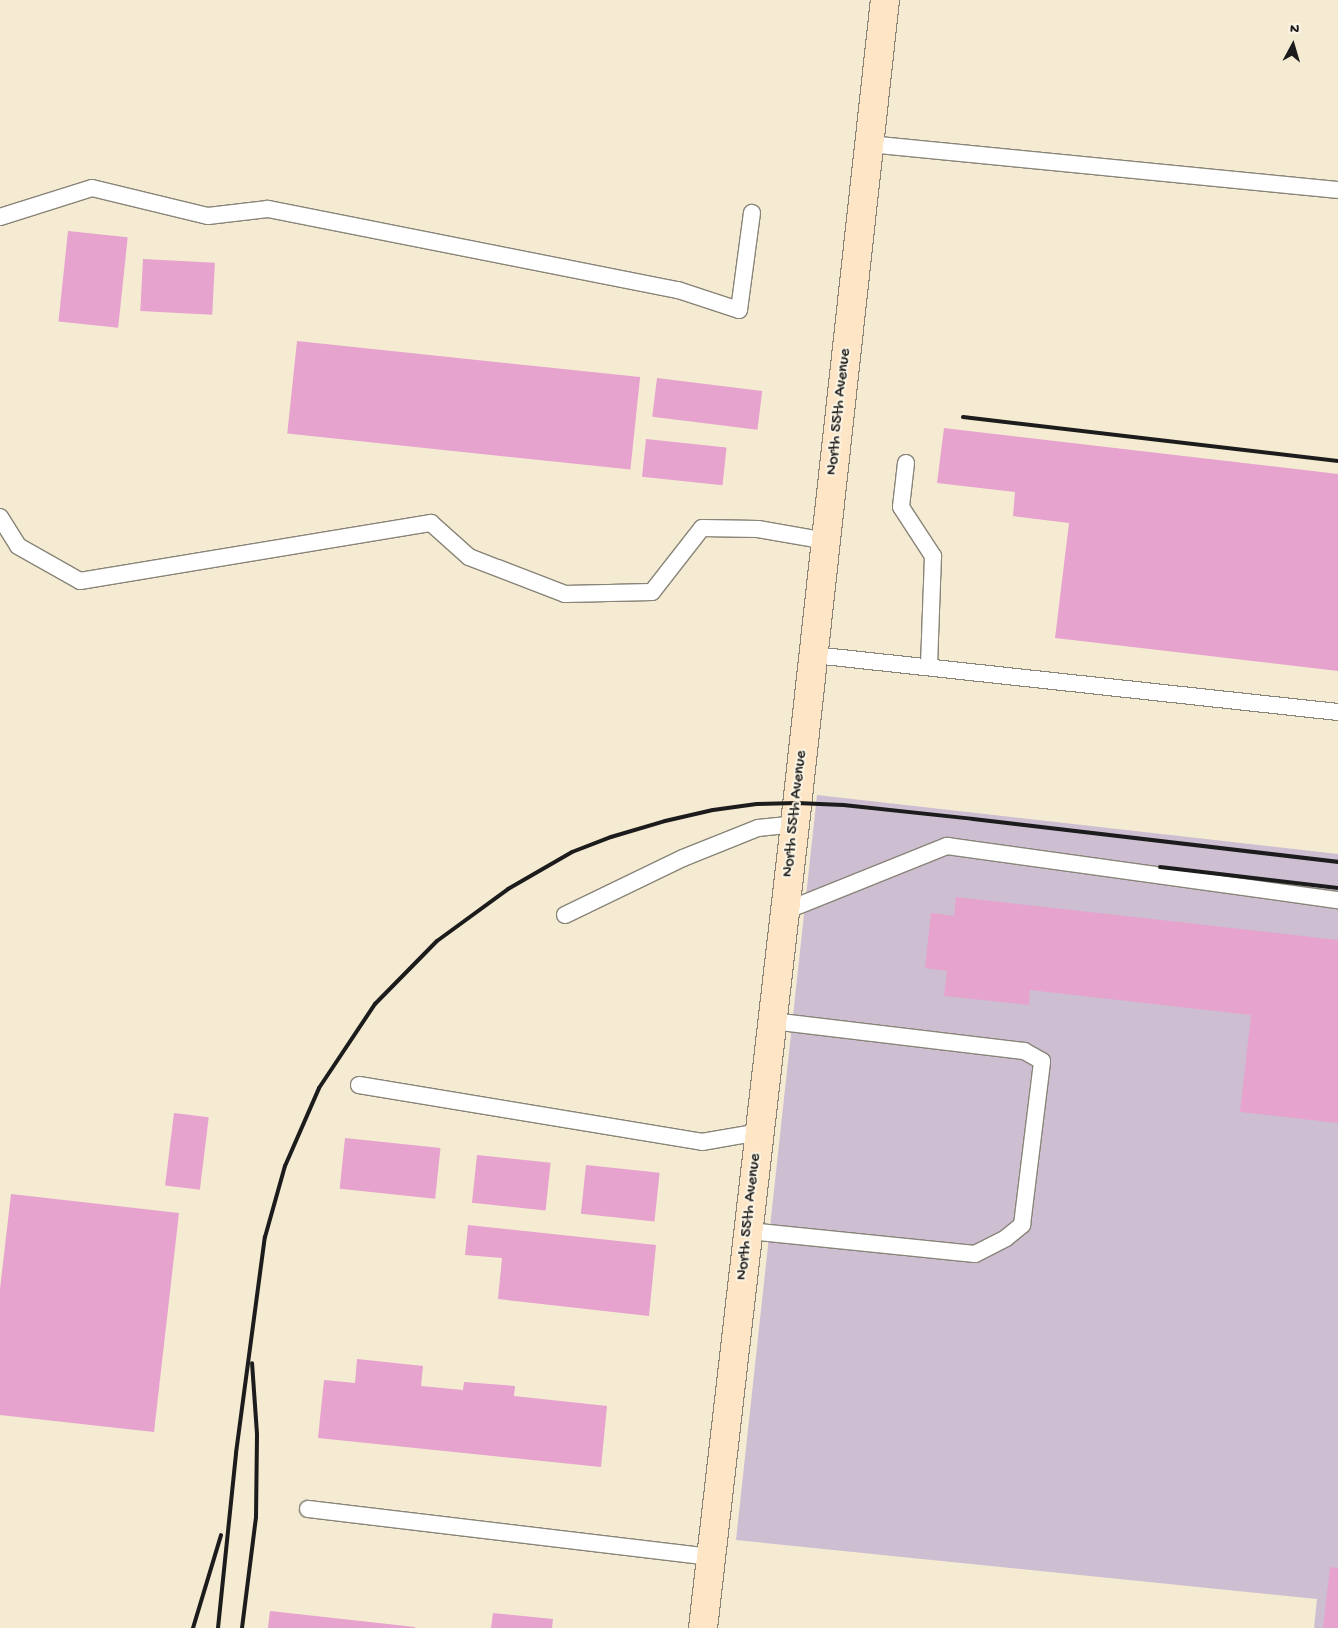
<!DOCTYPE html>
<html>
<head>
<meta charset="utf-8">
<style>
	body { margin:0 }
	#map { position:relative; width:1338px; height:1628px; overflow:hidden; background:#f5ebd3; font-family:"Gochi Hand",sans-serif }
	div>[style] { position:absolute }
	.industrial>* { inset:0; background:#cebed1 }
	.building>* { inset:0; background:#e5a3ce; transform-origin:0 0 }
	.roads { filter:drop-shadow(1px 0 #888478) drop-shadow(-1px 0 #888478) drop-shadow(0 1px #888478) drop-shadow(0 -1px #888478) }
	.lane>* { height:16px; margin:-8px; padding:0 8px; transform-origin:8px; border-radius:8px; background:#fff }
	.secondary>* { height:28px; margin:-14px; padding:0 14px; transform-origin:14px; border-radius:14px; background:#fde5c5 }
	.rail>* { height:4px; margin:-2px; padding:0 2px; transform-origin:2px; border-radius:2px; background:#1c1c1c }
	span { translate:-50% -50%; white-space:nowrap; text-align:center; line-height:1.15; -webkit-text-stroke:4px #fcf5e5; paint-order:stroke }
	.street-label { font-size:16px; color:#1c1c1c }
	.north { position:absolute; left:1268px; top:20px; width:50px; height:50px; -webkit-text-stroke:4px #fcf5e5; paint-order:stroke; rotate:6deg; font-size:14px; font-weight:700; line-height:20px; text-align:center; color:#1c1c1c }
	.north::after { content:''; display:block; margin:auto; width:18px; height:22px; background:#1c1c1c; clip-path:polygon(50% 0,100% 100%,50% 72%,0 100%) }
</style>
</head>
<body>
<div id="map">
	<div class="industrial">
		<div style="clip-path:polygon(817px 795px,1338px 854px,1338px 1628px,1314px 1628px,1317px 1599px,736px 1540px)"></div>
	</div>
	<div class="building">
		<div style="left:68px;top:231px;width:60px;height:91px;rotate:6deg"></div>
		<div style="left:143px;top:259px;width:72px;height:52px;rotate:3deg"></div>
		<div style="left:297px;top:341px;width:345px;height:93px;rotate:6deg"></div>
		<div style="left:657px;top:378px;width:106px;height:39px;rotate:7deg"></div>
		<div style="clip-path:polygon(944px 428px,1338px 474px,1338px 671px,1055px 638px,1069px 523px,1013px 516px,1015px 492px,937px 483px)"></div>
		<div style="left:646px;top:439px;width:81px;height:38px;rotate:6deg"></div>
		<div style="clip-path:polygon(956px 897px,1338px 940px,1338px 1123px,1240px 1112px,1251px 1015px,1030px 990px,1029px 1005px,944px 996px,947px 971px,925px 968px,931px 913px,954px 916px)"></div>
		<div style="left:174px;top:1113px;width:35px;height:73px;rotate:7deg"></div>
		<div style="left:345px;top:1138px;width:96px;height:51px;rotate:6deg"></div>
		<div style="left:477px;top:1155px;width:74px;height:48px;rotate:6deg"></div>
		<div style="left:586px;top:1165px;width:74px;height:49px;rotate:6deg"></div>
		<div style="clip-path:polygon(11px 1194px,179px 1213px,154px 1432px,0 1415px,0 1289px)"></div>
		<div style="clip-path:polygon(468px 1225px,656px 1245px,649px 1316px,498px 1299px,502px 1258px,465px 1255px)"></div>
		<div style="clip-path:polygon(357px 1359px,423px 1366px,421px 1386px,463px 1390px,464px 1382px,515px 1386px,514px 1396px,607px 1406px,601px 1467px,318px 1438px,324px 1380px,355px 1383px)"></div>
		<div style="clip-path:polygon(1330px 1567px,1338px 1568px,1338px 1628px,1323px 1628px)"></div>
		<div style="clip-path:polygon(270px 1611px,415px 1627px,415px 1628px,268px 1628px)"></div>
		<div style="clip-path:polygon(493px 1613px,553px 1619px,552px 1628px,491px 1628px)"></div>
	</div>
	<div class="roads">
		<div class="lane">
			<div style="left:869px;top:144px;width:471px;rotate:5.6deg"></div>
			<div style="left:0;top:217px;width:96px;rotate:-17.5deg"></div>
			<div style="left:92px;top:188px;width:119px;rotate:13.6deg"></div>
			<div style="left:208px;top:216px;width:60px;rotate:-6.7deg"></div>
			<div style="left:268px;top:209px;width:418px;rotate:11.2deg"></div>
			<div style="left:678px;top:290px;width:64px;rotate:18.2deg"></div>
			<div style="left:739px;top:310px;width:98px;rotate:-82.4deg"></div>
			<div style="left:906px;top:463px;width:44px;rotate:96.5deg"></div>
			<div style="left:901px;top:507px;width:59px;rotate:56.9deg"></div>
			<div style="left:933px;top:556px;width:111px;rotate:92.1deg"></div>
			<div style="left:0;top:517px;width:34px;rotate:58deg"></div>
			<div style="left:18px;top:546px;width:71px;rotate:29.4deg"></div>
			<div style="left:80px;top:581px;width:356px;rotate:-9.4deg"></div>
			<div style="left:431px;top:523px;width:51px;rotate:41.8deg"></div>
			<div style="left:469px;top:557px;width:103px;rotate:21.1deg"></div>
			<div style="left:565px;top:594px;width:87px;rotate:-1.3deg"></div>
			<div style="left:652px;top:592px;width:81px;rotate:-52deg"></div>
			<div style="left:702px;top:528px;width:56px;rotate:1deg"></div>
			<div style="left:758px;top:529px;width:69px;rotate:10deg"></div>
			<div style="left:814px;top:655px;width:527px;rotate:6.21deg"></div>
			<div style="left:785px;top:911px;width:175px;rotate:-21.9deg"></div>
			<div style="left:947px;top:846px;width:395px;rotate:7.9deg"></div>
			<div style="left:565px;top:915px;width:131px;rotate:-25.8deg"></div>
			<div style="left:683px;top:858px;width:81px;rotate:-21.8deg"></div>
			<div style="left:758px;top:828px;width:37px;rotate:-6deg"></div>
			<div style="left:359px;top:1085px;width:348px;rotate:9.4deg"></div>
			<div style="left:702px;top:1142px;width:59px;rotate:-9.8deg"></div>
			<div style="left:749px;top:1231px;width:227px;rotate:5.8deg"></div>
			<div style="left:975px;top:1254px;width:35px;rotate:-27deg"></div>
			<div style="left:1006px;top:1238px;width:21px;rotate:-39deg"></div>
			<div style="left:1022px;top:1225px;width:165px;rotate:-83deg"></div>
			<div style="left:1042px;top:1061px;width:21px;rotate:-151deg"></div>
			<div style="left:1024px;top:1051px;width:254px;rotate:-173.2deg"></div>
			<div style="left:308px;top:1509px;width:406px;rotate:6.8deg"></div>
		</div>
		<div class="secondary">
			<div style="left:703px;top:1628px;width:809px;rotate:-83.47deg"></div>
			<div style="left:795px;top:824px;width:829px;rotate:-83.77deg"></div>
		</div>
	</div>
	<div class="rail">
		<div style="left:963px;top:417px;width:378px;rotate:6.7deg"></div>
		<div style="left:1160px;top:867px;width:179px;rotate:6.7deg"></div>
		<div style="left:193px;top:1628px;width:97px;rotate:-73.2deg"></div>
		<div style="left:218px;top:1628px;width:176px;rotate:-84.1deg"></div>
		<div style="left:236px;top:1453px;width:218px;rotate:-82.4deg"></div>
		<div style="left:265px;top:1237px;width:74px;rotate:-74.3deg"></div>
		<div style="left:285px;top:1166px;width:85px;rotate:-66.4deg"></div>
		<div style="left:319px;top:1088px;width:101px;rotate:-56.3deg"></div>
		<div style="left:375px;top:1004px;width:88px;rotate:-45.5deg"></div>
		<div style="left:437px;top:941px;width:88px;rotate:-36.2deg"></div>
		<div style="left:508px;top:889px;width:74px;rotate:-30deg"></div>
		<div style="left:572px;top:852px;width:42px;rotate:-21deg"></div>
		<div style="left:611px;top:837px;width:56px;rotate:-16.5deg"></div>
		<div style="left:665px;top:821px;width:49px;rotate:-12.9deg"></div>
		<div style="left:713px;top:810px;width:44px;rotate:-7.8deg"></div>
		<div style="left:757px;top:804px;width:40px;rotate:-1.4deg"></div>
		<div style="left:797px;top:803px;width:46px;rotate:2.5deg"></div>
		<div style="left:843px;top:805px;width:131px;rotate:6.1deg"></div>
		<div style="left:973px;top:819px;width:368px;rotate:6.7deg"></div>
		<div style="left:242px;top:1628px;width:112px;rotate:-82.8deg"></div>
		<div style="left:256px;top:1517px;width:83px;rotate:-89.3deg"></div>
		<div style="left:257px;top:1434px;width:71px;rotate:-94deg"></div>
	</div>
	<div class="street-label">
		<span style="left:840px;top:412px;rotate:-84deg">North 55th Avenue</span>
		<span style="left:796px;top:814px;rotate:-84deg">North 55th Avenue</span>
		<span style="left:750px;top:1217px;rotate:-84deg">North 55th Avenue</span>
	</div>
	<div class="north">N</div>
</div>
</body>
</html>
